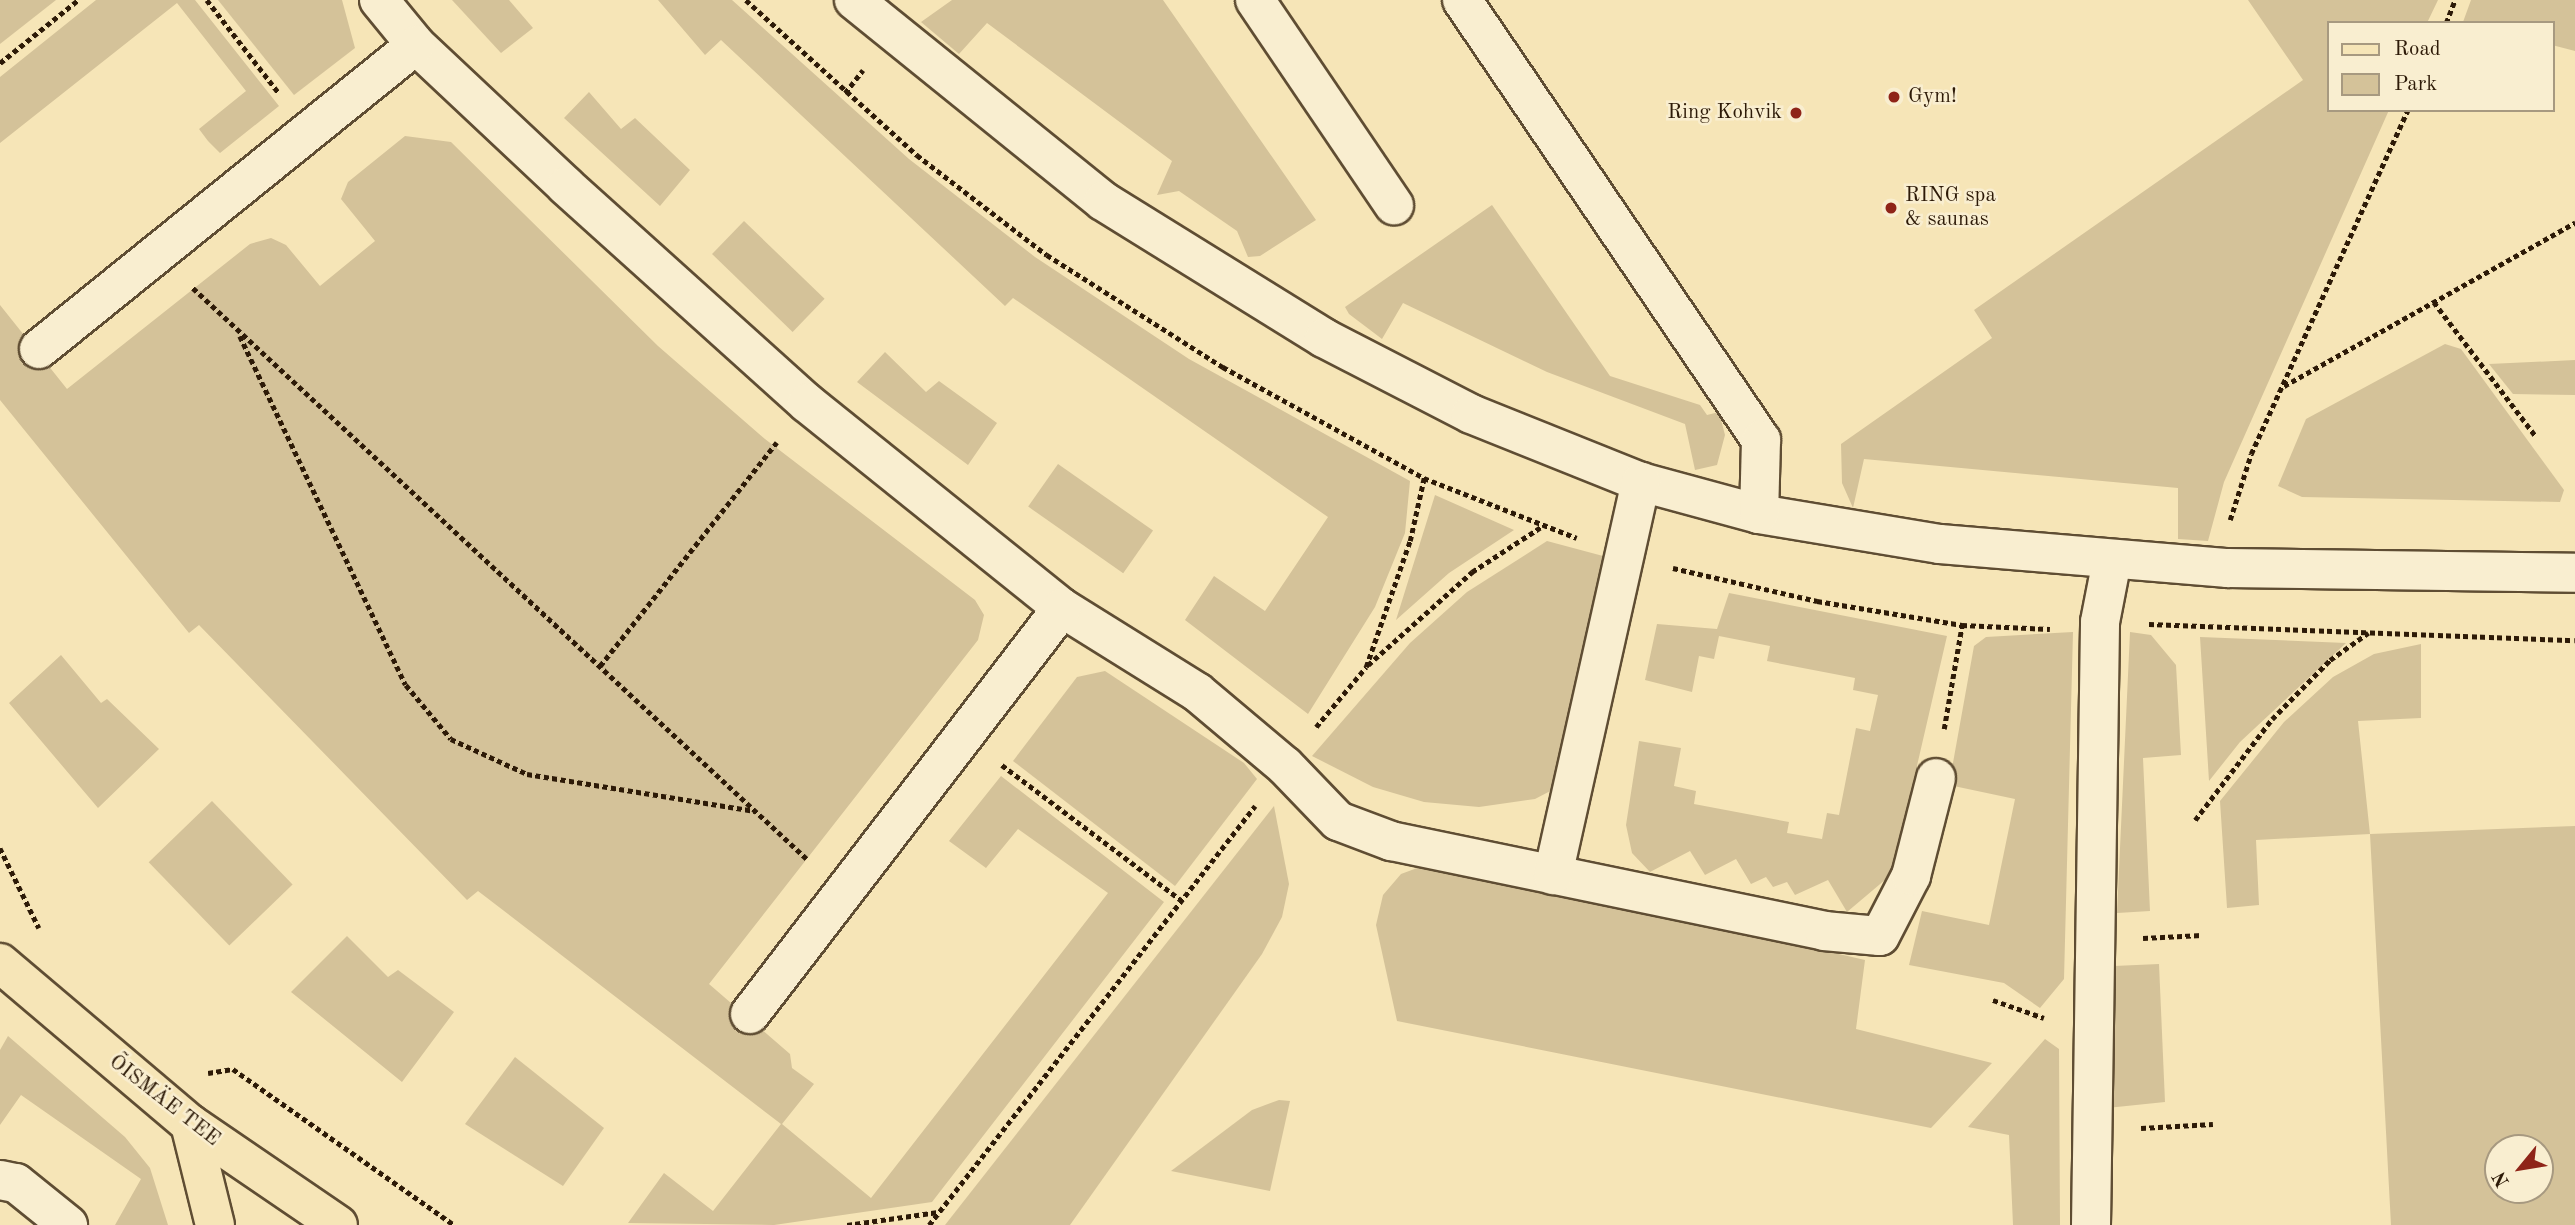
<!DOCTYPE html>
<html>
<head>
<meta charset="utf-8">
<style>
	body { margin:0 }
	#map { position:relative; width:2575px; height:1225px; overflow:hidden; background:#f6e5b7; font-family:"Old Standard TT",serif }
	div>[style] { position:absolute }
	.green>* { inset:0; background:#d4c299; transform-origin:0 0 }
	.path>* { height:4.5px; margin-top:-2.25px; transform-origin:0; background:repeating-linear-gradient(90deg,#2d1a07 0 5px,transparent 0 8.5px) }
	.roads { filter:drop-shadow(2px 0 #5f4d33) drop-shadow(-2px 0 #5f4d33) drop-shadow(0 2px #5f4d33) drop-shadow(0 -2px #5f4d33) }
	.minor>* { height:38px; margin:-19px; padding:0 19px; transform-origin:19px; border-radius:19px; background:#f9eed0 }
	.major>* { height:38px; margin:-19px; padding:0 19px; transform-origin:19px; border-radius:19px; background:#f6e5b7 }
	.dots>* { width:19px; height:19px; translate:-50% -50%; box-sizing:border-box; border:4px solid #f9eed0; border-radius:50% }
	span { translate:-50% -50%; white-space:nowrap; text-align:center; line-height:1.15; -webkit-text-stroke:5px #f9eed0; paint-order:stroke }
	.poi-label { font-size:21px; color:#2d1a07 }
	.left { translate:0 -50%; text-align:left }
	.right { translate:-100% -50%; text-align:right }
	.street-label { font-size:21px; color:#2d1a07 }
	.legend { position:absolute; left:2327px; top:21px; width:228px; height:91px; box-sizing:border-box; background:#f9eed0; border:2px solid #a79980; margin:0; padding:9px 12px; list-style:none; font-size:21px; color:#2d1a07 }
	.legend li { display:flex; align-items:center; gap:14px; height:35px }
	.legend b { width:35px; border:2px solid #a79980 }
	.north { position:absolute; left:2484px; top:1134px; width:70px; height:70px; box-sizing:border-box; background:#f9eed0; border:2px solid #a79980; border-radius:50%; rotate:240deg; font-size:19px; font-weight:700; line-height:28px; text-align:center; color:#2d1a07 }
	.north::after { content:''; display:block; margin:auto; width:24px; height:32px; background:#8f2418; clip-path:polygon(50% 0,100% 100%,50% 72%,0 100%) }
</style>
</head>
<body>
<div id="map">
	<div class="green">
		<div style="clip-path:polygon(0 0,56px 0,0 44px)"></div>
		<div style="clip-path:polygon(96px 0,195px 0,279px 106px,220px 153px,208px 141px,199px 129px,246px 91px,177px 3px,0 143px,0 77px)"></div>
		<div style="clip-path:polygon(218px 0,342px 0,355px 48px,294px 95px)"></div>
		<div style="clip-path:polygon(452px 0,509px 0,533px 28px,501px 53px)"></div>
		<div style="clip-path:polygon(658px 0,732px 0,909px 159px,1035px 257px,1189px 359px,1410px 481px,1405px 533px,1375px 607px,1308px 714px,1185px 620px,1214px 576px,1265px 611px,1328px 517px,1013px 298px,1005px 306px,721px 40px,705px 55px)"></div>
		<div style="clip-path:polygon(952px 0,1163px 0,1316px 220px,1260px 256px,1248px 257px,1237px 231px,1179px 191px,1157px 195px,1172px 161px,987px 23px,959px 54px,921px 22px)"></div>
		<div style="clip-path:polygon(2248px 0,2438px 0,2427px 23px,2328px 23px,2328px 110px,2389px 110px,2224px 482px,2208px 541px,2178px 539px,2178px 488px,1864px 459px,1853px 508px,1842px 483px,1841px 444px,1992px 338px,1974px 310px,2303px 80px)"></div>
		<div style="clip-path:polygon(2471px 0,2575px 0,2575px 51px,2552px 45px,2552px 23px,2463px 22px)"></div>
		<div style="clip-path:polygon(589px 92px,621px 129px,635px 118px,690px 170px,660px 206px,564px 118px)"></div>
		<div style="clip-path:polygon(405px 136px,451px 142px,658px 346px,765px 439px,975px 600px,984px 615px,978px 640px,709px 984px,790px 1054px,792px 1068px,814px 1084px,782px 1124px,871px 1198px,1108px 893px,1018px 829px,986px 868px,949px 841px,1001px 776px,1164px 902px,932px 1202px,774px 1225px,628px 1223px,664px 1173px,713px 1211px,781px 1124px,478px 891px,467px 900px,199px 625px,189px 633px,0 400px,0 305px,67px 389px,250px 244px,271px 238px,286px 245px,320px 286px,375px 241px,341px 199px,348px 182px)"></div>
		<div style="clip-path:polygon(1492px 205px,1610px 376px,1700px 405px,1707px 415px,1719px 412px,1725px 435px,1717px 465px,1695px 470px,1685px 424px,1547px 372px,1403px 303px,1382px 339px,1349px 314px,1345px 307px)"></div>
		<div style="left:744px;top:221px;width:112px;height:46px;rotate:44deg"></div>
		<div style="clip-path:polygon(2445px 344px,2461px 349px,2564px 490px,2560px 502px,2302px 497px,2278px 486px,2306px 419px)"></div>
		<div style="clip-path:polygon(885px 352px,926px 392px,939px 381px,997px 423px,968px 465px,857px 382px)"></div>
		<div style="clip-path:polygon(2575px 360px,2575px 395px,2513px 394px,2489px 364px)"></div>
		<div style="left:1058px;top:464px;width:116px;height:52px;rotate:35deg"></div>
		<div style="clip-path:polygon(1435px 495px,1514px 530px,1449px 573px,1396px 620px)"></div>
		<div style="clip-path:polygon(1547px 541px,1603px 556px,1558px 787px,1535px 799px,1479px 807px,1424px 802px,1373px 787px,1312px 756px,1410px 643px,1467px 592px)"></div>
		<div style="clip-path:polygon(1729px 593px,1947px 636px,1892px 874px,1847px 912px,1828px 880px,1795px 895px,1787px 882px,1773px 887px,1766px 877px,1751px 884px,1736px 859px,1705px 875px,1690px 851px,1650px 872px,1632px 853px,1626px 825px,1639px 741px,1681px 748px,1674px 786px,1696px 791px,1694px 804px,1789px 822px,1787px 833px,1822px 839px,1827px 813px,1839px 815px,1856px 728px,1870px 731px,1878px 695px,1853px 690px,1855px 678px,1767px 661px,1770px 646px,1719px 636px,1714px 659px,1699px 656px,1692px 692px,1645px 680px,1657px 624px,1717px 629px)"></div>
		<div style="clip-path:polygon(2073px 632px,2064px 979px,2040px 1008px,2004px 983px,1909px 965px,1922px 911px,1989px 925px,2015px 799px,1949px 785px,1974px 646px,1986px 637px)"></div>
		<div style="clip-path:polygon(2130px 632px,2151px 635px,2176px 665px,2181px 755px,2143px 758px,2150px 911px,2117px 913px)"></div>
		<div style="clip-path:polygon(2200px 637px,2346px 643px,2240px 742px,2209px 781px)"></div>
		<div style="clip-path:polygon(evenodd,2421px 644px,2421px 718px,2358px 721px,2370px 834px,2575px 826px,2575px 1225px,2391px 1225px,2370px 834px,2256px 840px,2259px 905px,2227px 908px,2220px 801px,2284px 722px,2333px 677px,2374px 654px,2421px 644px,2540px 1148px,2540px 1190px,2498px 1190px,2498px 1148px,2540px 1148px)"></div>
		<div style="clip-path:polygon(61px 655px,101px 703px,107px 699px,159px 749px,98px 808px,9px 703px)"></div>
		<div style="clip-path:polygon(1105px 671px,1244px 763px,1257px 779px,1175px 886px,1013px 761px,1077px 677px)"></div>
		<div style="left:212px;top:801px;width:116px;height:88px;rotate:46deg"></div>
		<div style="clip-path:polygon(1274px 806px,1289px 884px,1282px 917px,1262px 954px,1070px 1225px,945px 1225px)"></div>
		<div style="clip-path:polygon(1436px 861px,1865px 960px,1856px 1029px,1992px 1063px,1931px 1128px,1397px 1021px,1376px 925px,1383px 895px,1401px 874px)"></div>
		<div style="clip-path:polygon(347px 936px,388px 977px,398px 970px,454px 1012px,402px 1082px,291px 992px)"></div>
		<div style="clip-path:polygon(2159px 964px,2165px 1102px,2107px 1108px,2114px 966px)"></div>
		<div style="clip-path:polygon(8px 1036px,125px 1137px,150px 1168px,168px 1225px,115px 1225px,141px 1179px,21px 1095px,0 1125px,0 1050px)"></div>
		<div style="clip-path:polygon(2045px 1039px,2059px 1049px,2060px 1225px,2013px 1225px,2009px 1135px,1968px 1127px)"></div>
		<div style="clip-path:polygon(515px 1057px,604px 1128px,563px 1186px,465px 1124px)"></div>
		<div style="clip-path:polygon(1279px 1100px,1290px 1101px,1270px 1191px,1171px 1171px,1252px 1110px)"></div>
	</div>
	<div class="path">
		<div style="left:207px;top:0;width:118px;rotate:52.3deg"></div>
		<div style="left:746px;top:0;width:231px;rotate:42.2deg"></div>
		<div style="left:917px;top:155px;width:164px;rotate:37.6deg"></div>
		<div style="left:1047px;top:255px;width:209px;rotate:32.5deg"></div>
		<div style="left:1223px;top:367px;width:230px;rotate:28.9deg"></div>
		<div style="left:1424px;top:478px;width:164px;rotate:21.4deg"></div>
		<div style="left:2446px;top:23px;width:25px;rotate:-69deg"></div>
		<div style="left:0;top:63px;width:100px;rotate:-38.9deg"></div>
		<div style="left:845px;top:93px;width:29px;rotate:-52deg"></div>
		<div style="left:193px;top:288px;width:838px;rotate:42.92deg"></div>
		<div style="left:2434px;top:302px;width:167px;rotate:52.8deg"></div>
		<div style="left:240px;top:336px;width:386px;rotate:64.6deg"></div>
		<div style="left:406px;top:685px;width:70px;rotate:50.2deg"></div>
		<div style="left:451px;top:739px;width:84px;rotate:24.7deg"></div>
		<div style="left:527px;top:774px;width:231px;rotate:9.2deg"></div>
		<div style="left:2284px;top:386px;width:334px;rotate:-29.3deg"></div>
		<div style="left:2230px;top:520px;width:69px;rotate:-72.3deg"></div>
		<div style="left:2251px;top:454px;width:378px;rotate:-65.5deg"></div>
		<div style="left:1673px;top:568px;width:148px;rotate:12.9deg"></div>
		<div style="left:1817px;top:601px;width:147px;rotate:9.4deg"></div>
		<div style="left:1962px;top:625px;width:88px;rotate:2.6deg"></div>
		<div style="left:2149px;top:624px;width:426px;rotate:2.2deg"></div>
		<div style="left:1368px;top:665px;width:140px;rotate:-41.8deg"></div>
		<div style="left:1472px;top:572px;width:82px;rotate:-33.1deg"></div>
		<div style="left:600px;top:666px;width:285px;rotate:-51.7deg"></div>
		<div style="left:1316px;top:727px;width:78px;rotate:-50.2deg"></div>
		<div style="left:1366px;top:667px;width:133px;rotate:-70.8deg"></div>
		<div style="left:1410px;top:541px;width:65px;rotate:-77.5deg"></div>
		<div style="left:1944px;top:729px;width:106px;rotate:-80.2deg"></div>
		<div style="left:1002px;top:765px;width:223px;rotate:37deg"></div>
		<div style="left:2195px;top:820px;width:127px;rotate:-52.7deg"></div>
		<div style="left:2272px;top:719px;width:83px;rotate:-45.5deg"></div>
		<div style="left:2330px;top:660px;width:47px;rotate:-35.4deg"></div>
		<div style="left:0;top:848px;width:89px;rotate:64deg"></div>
		<div style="left:2143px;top:938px;width:59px;rotate:-2.9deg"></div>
		<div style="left:1993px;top:1000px;width:54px;rotate:19.4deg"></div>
		<div style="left:208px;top:1073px;width:25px;rotate:-9deg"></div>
		<div style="left:233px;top:1069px;width:271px;rotate:35.2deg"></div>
		<div style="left:2141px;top:1128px;width:72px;rotate:-3.2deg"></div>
		<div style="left:847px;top:1225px;width:92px;rotate:-8.1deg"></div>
		<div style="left:929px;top:1225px;width:531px;rotate:-52.12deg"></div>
	</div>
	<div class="roads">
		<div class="minor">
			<div style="left:379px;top:0;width:58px;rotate:50.6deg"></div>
			<div style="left:416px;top:45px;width:206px;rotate:43.2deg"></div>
			<div style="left:566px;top:186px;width:324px;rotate:42deg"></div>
			<div style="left:807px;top:403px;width:327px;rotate:38.8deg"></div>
			<div style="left:1062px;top:608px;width:159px;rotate:31.9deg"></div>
			<div style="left:1197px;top:692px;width:115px;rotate:40.1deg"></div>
			<div style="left:1285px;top:766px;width:76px;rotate:46.1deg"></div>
			<div style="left:1338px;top:821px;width:57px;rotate:20.7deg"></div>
			<div style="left:1391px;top:841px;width:442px;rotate:11.7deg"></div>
			<div style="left:1824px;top:931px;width:56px;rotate:5.1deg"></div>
			<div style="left:1880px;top:936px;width:68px;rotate:-62.7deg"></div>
			<div style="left:1911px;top:876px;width:101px;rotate:-75.7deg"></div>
			<div style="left:854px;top:0;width:320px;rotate:38.9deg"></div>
			<div style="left:1103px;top:201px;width:260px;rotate:31.8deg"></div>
			<div style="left:1324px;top:338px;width:165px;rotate:27.3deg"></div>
			<div style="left:1471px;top:414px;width:183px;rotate:21.8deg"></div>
			<div style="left:1641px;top:482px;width:122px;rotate:15.2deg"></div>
			<div style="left:1759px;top:514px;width:183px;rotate:9.4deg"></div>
			<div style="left:1940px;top:544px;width:289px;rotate:4.8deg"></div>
			<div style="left:2228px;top:568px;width:347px;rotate:0.8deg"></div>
			<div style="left:1255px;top:0;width:248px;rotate:55.9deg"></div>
			<div style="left:1462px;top:0;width:532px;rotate:55.8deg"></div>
			<div style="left:1761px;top:440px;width:74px;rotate:91.5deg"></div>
			<div style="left:39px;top:349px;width:484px;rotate:-38.9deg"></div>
			<div style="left:1553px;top:875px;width:403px;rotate:-77.4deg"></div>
			<div style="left:750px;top:1014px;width:512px;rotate:-52.46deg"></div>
			<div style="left:0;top:1180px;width:16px;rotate:11deg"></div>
			<div style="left:16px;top:1183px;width:67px;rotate:38.9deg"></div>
			<div style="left:2091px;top:1225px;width:603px;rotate:-89.14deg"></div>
			<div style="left:2100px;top:622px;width:63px;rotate:-79deg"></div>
		</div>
		<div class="major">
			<div style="left:0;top:963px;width:249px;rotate:40.3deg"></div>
			<div style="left:190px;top:1124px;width:179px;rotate:34.3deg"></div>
			<div style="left:190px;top:1124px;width:104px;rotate:76.1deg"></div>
		</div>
	</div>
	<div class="dots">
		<div style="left:1894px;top:97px;background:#8f2418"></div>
		<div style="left:1796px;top:113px;background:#8f2418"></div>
		<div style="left:1891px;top:208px;background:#8f2418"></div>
	</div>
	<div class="poi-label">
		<span class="left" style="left:1908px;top:97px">Gym!</span>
		<span class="right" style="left:1782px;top:113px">Ring Kohvik</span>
		<span class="left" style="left:1905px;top:208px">RING spa<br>&amp; saunas</span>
	</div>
	<div class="street-label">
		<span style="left:164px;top:1101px;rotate:38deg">ÕISMÄE TEE</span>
	</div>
	<ul class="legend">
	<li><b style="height:9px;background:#f6e5b7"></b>Road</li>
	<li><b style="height:19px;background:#d4c299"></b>Park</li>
	</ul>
	<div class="north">N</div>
</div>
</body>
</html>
